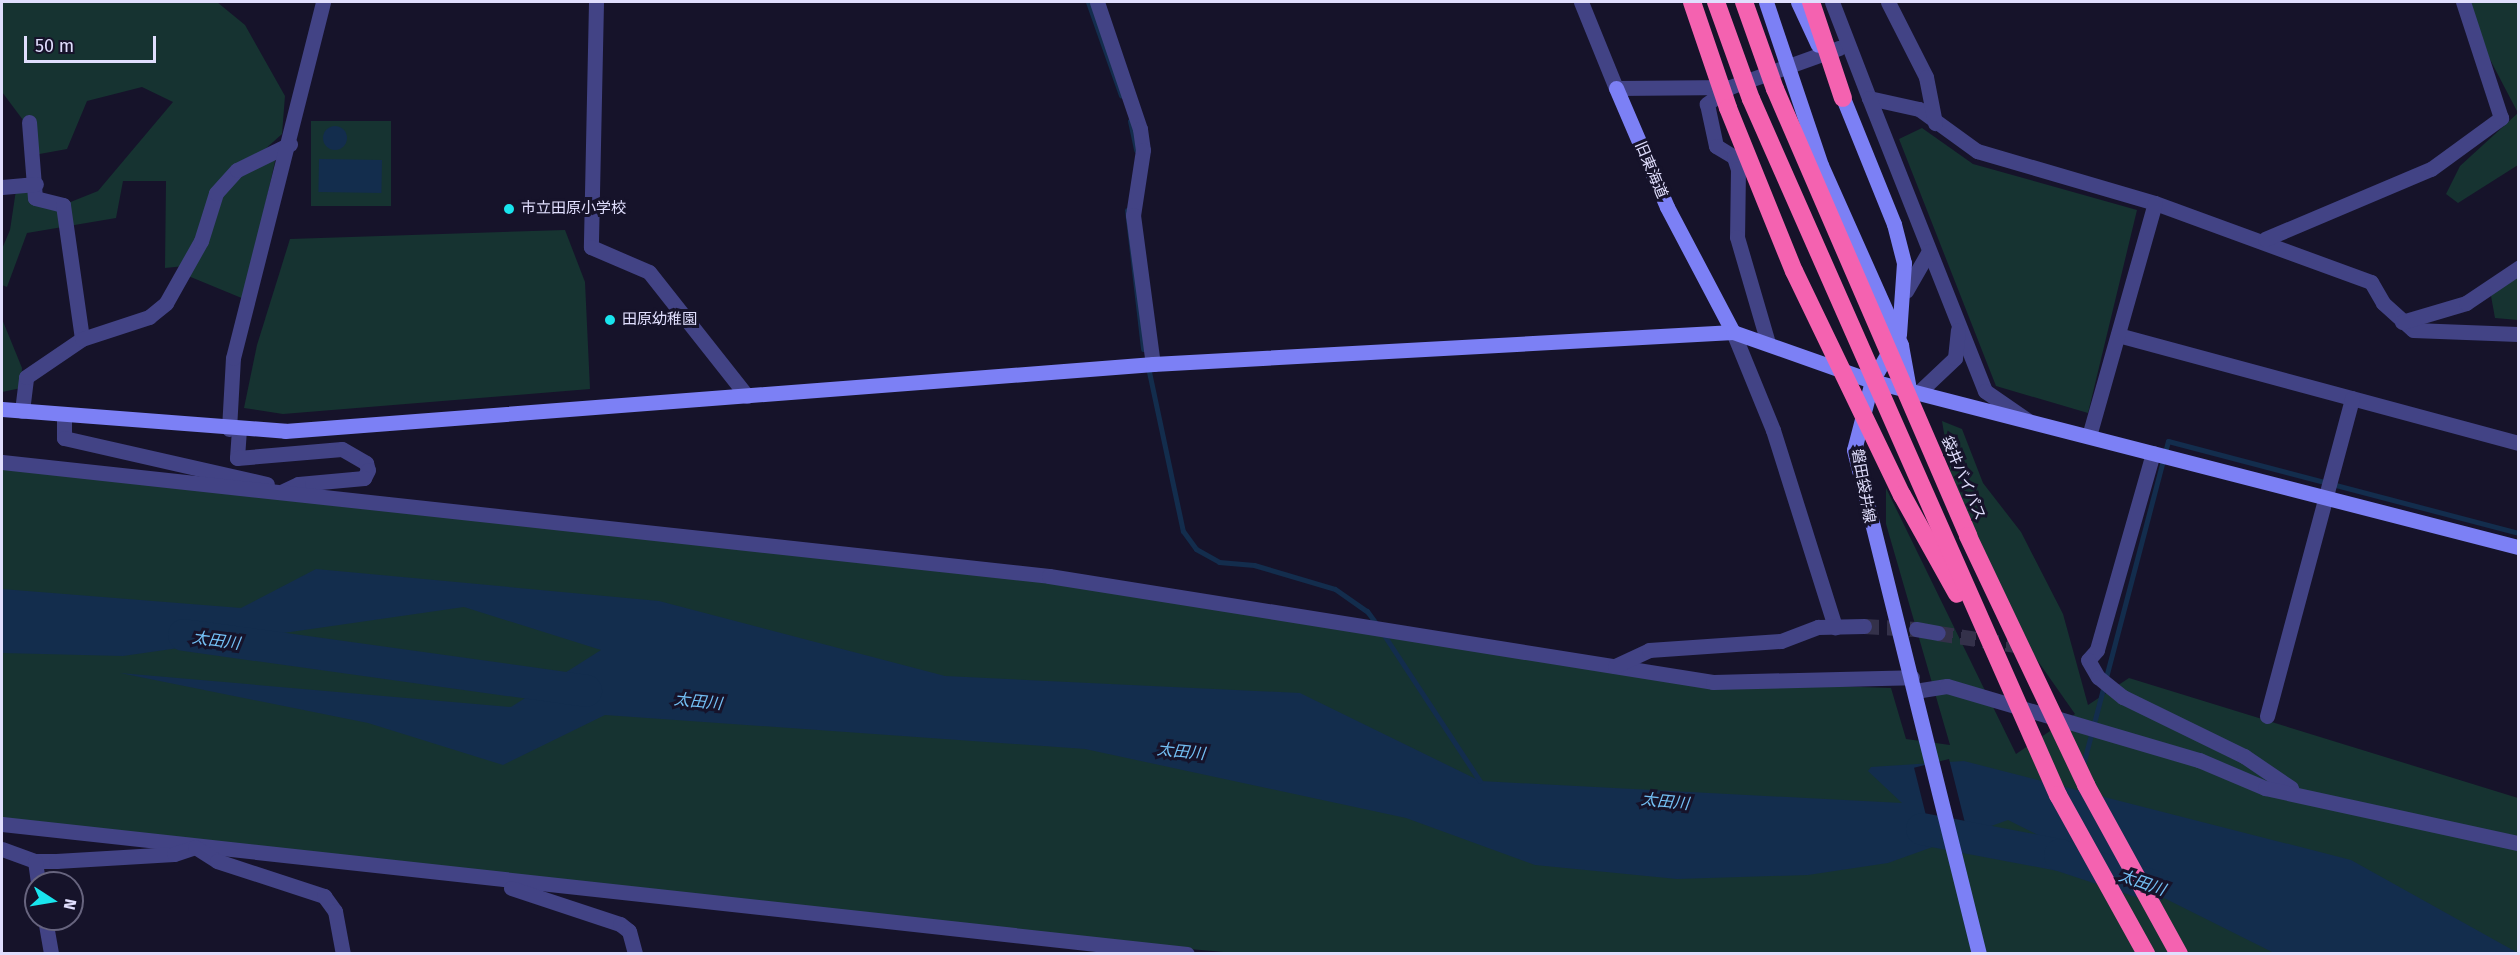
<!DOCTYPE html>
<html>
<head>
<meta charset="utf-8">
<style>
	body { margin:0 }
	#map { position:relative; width:2520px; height:955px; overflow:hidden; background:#16132a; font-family:"Fira Sans","Noto Sans JP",sans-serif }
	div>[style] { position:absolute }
	.green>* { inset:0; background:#163331; transform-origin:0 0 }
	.water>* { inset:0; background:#132d4d; transform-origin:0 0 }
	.round { border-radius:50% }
	.pier>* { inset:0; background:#16132a; transform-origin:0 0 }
	.stream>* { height:5px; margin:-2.5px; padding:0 2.5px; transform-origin:2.5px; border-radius:2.5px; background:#132d4d }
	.river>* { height:32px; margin:-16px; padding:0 16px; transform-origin:16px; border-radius:16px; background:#132d4d }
	.street-tunnel>* { height:15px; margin-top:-7.5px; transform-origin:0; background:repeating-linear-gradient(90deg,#34314a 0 15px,transparent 0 23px) }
	.street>* { height:15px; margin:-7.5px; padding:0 7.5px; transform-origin:7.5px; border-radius:7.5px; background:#424385 }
	.secondary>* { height:15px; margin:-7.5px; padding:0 7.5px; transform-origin:7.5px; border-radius:7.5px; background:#7c80f5 }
	.highway>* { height:18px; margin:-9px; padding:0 9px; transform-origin:9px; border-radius:9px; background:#f462b0 }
	.secondary-bridge>* { height:15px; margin:-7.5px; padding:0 7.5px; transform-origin:7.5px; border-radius:7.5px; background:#7c80f5 }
	.highway-bridge>* { height:18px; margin:-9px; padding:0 9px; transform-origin:9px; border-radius:9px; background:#f462b0 }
	.dots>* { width:16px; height:16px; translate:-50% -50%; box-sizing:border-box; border:3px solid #16132a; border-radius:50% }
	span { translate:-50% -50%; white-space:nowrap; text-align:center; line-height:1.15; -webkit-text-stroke:6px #16132a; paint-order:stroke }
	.street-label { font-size:15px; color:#e0defd }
	.poi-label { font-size:15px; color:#e0defd }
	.left { translate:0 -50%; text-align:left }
	.water-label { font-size:16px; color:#74c0f5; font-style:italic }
	.frame { position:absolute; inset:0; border:3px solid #e0defd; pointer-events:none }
	.north { position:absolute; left:24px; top:871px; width:60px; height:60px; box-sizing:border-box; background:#16132a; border:2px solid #67647e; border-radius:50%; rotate:102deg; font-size:16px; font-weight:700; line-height:24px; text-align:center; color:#e0defd }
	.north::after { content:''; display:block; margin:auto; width:21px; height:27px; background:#19e5ee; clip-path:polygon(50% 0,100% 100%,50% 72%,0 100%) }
	.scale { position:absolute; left:24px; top:36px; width:132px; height:27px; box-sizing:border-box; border:3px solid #e0defd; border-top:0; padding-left:8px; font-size:18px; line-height:21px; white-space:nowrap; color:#e0defd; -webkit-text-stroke:4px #16132a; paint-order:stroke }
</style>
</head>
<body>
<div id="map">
	<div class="green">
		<div style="clip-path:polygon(2px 2px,217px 2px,245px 25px,285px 96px,282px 134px,236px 175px,276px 157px,244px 299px,181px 273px,185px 266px,165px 268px,166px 181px,123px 181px,116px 218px,27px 233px,7px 287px,2px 285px,2px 249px,10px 230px,16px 190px,36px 184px,35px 198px,63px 205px,98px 191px,173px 102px,142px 87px,87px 101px,67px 149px,34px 155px,26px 124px,2px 92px)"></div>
		<div style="clip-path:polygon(2460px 2px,2518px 2px,2518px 165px,2458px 203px,2446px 194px,2460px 166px,2518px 113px)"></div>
		<div style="left:311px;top:121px;width:80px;height:85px"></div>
		<div style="clip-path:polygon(1922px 128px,1973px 164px,2137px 210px,2088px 413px,1996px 386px,1899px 139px)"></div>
		<div style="clip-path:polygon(565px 230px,585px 282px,590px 389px,283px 414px,244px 408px,257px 345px,290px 239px)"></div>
		<div style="clip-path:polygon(2518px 270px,2518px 320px,2495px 318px,2491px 296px)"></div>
		<div style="clip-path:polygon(2px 319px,22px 368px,21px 388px,2px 392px)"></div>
		<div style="clip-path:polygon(1942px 421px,1962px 429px,1983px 483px,2021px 532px,2063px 614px,2088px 705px,2129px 678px,2518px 798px,2518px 953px,1235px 953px,961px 929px,2px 820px,2px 462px,1264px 607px,1713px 682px,1891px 688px,1906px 739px,1950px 745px,1886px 524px,1886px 488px,2016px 754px,2075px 714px,2028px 647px,1953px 487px)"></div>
	</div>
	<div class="water">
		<div class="round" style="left:323px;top:126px;width:24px;height:24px"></div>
		<div style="left:319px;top:159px;width:63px;height:33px;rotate:1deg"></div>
		<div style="clip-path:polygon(316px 569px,659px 601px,945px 676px,1300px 693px,1480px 781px,1902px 803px,1868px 771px,1871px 767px,1964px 761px,2351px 860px,2518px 953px,2274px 953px,2008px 820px,1888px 863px,1808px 875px,1677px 879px,1535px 865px,1406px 818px,1085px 749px,605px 715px,503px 765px,368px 723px,120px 673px,511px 707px,601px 650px,464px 607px,123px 656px,2px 653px,2px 589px,241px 608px)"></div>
	</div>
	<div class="pier">
		<div style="left:1949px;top:759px;width:81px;height:36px;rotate:76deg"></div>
	</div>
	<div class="stream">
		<div style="left:1088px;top:2px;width:99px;rotate:70.5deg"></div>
		<div style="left:1130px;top:121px;width:30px;rotate:78deg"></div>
		<div style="left:1127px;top:210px;width:140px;rotate:83.4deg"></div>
		<div style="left:1148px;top:367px;width:168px;rotate:78deg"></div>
		<div style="left:1183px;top:531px;width:22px;rotate:54deg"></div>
		<div style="left:1196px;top:549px;width:26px;rotate:29deg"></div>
		<div style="left:1219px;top:562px;width:35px;rotate:5deg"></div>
		<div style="left:1254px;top:565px;width:84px;rotate:16.5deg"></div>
		<div style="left:1335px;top:589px;width:39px;rotate:35deg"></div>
		<div style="left:1367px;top:611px;width:17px;rotate:54deg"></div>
		<div style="left:1382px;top:632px;width:178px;rotate:56.7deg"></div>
		<div style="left:2083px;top:765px;width:335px;rotate:-75.3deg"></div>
		<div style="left:2168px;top:441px;width:362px;rotate:14.7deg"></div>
		<div style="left:2060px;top:855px;width:14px;rotate:-78deg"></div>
	</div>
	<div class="river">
		<div style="left:184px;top:635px;width:406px;rotate:7.9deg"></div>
		<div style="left:1922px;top:829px;width:140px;rotate:10.7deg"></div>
		<div style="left:2060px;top:855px;width:98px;rotate:18.4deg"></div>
	</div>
	<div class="street-tunnel">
		<div style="left:1864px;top:626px;width:52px;rotate:3.3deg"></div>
		<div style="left:1938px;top:633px;width:91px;rotate:8.8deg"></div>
	</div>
	<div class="street">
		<div style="left:596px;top:2px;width:245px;rotate:91.2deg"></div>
		<div style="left:591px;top:247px;width:63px;rotate:23.3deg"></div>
		<div style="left:649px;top:272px;width:158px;rotate:51.7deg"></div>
		<div style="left:1097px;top:2px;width:134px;rotate:71.3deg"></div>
		<div style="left:1140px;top:129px;width:21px;rotate:82deg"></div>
		<div style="left:1143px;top:150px;width:66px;rotate:98.7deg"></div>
		<div style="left:1133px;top:215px;width:150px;rotate:82.4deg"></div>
		<div style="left:1581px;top:2px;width:93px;rotate:67.9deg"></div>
		<div style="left:1616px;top:88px;width:114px;rotate:-0.5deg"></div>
		<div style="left:1730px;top:87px;width:116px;rotate:-19.7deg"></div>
		<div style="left:1832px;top:2px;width:103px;rotate:68.9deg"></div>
		<div style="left:1869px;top:98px;width:51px;rotate:12.4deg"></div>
		<div style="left:1919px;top:109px;width:72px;rotate:35.9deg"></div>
		<div style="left:1977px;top:151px;width:185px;rotate:16.3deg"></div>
		<div style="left:2155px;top:203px;width:230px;rotate:20.1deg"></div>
		<div style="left:2371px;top:282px;width:24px;rotate:60deg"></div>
		<div style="left:2383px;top:303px;width:40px;rotate:42deg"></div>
		<div style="left:2413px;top:330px;width:105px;rotate:2.2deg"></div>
		<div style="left:1888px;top:2px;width:84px;rotate:63.1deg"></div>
		<div style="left:1926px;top:77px;width:47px;rotate:78.9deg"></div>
		<div style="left:1730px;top:87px;width:29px;rotate:144deg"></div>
		<div style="left:1707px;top:104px;width:43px;rotate:77.9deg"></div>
		<div style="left:1716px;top:146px;width:21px;rotate:31deg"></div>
		<div style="left:1734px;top:157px;width:13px;rotate:72deg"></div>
		<div style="left:1738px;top:169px;width:68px;rotate:90.8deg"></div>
		<div style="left:1737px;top:237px;width:110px;rotate:73.7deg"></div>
		<div style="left:1869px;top:98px;width:315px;rotate:68.4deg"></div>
		<div style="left:1985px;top:391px;width:51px;rotate:34.6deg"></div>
		<div style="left:29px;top:122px;width:76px;rotate:85.5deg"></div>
		<div style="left:35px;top:198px;width:29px;rotate:14deg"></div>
		<div style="left:63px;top:205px;width:135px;rotate:81.9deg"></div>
		<div style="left:2px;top:187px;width:34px;rotate:-5deg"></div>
		<div style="left:2265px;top:239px;width:180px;rotate:-22.9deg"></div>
		<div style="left:2431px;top:169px;width:87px;rotate:-36.1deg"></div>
		<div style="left:2501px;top:118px;width:122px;rotate:-108.1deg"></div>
		<div style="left:1906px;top:291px;width:46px;rotate:-60.1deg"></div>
		<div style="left:2402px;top:322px;width:67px;rotate:-16.5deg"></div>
		<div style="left:2466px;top:303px;width:63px;rotate:-33.9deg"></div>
		<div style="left:1733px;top:332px;width:106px;rotate:67.8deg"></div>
		<div style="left:1773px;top:430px;width:207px;rotate:72.5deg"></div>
		<div style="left:2118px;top:335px;width:414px;rotate:15.1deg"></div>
		<div style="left:1918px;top:393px;width:51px;rotate:-43.4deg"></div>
		<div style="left:1955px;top:358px;width:28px;rotate:-84deg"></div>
		<div style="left:22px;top:411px;width:34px;rotate:-83deg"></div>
		<div style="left:26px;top:377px;width:68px;rotate:-34.2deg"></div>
		<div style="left:82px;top:339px;width:71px;rotate:-18.2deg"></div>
		<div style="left:149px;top:317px;width:22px;rotate:-39deg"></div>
		<div style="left:166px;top:303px;width:71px;rotate:-60.6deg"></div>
		<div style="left:201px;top:241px;width:50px;rotate:-72.6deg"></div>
		<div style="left:216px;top:193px;width:31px;rotate:-48deg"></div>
		<div style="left:237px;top:170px;width:59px;rotate:-26.1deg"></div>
		<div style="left:64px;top:414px;width:24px;rotate:90deg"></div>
		<div style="left:64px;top:438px;width:208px;rotate:12.8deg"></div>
		<div style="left:229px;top:429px;width:71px;rotate:-86.8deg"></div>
		<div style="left:233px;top:358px;width:367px;rotate:-75.8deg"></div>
		<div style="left:239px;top:429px;width:29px;rotate:94deg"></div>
		<div style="left:237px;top:458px;width:105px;rotate:-4.9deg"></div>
		<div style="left:342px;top:449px;width:28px;rotate:30deg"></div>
		<div style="left:366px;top:463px;width:7px;rotate:74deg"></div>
		<div style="left:368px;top:470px;width:9px;rotate:117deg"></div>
		<div style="left:364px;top:478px;width:66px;rotate:174.8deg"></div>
		<div style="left:298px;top:484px;width:17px;rotate:155deg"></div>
		<div style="left:2089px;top:436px;width:242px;rotate:-74.2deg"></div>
		<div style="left:2153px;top:453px;width:205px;rotate:105.9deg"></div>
		<div style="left:2097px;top:650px;width:13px;rotate:132deg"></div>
		<div style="left:2088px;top:660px;width:20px;rotate:60deg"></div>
		<div style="left:2098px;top:677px;width:32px;rotate:39deg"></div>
		<div style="left:2123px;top:697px;width:135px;rotate:26deg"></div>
		<div style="left:2244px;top:756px;width:57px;rotate:34.2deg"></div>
		<div style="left:2px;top:462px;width:1053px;rotate:6.21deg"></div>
		<div style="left:1049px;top:576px;width:672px;rotate:9.07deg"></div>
		<div style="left:1713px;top:682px;width:199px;rotate:-1.4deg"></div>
		<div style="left:1916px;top:629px;width:22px;rotate:10deg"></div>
		<div style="left:1615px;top:666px;width:38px;rotate:-25deg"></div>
		<div style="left:1649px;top:650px;width:132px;rotate:-3.9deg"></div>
		<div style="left:1781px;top:641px;width:40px;rotate:-21deg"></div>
		<div style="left:1818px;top:627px;width:46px;rotate:-1.2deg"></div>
		<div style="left:1915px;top:691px;width:32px;rotate:-9deg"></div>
		<div style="left:1947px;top:686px;width:263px;rotate:16.4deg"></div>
		<div style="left:2199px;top:760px;width:72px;rotate:23deg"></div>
		<div style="left:2265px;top:788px;width:259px;rotate:12.3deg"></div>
		<div style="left:2267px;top:716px;width:329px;rotate:-75deg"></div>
		<div style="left:2px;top:824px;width:1192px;rotate:6.26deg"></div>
		<div style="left:2px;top:849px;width:35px;rotate:20deg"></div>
		<div style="left:35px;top:861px;width:21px"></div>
		<div style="left:56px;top:861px;width:118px;rotate:-3.4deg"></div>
		<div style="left:174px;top:854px;width:22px;rotate:-18deg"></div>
		<div style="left:195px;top:847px;width:26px;rotate:32deg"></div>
		<div style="left:217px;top:861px;width:113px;rotate:18.1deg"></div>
		<div style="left:324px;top:896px;width:19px;rotate:54deg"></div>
		<div style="left:335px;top:911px;width:44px;rotate:79.5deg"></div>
		<div style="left:35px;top:861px;width:22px;rotate:82deg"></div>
		<div style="left:511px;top:888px;width:115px;rotate:18.3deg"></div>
		<div style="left:620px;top:924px;width:11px;rotate:38deg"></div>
		<div style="left:629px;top:931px;width:24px;rotate:75deg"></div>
		<div style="left:45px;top:919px;width:36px;rotate:80deg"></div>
	</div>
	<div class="secondary">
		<div style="left:1616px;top:88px;width:129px;rotate:66.8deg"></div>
		<div style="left:1667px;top:207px;width:141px;rotate:62.2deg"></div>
		<div style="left:1904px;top:263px;width:71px;rotate:94deg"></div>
		<div style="left:1899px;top:334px;width:54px;rotate:119.9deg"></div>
		<div style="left:1872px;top:381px;width:71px;rotate:104.6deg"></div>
		<div style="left:1854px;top:450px;width:519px;rotate:76.07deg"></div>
		<div style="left:2px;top:409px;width:284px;rotate:4.4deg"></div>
		<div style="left:285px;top:431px;width:871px;rotate:-4.41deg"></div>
		<div style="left:1153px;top:364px;width:581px;rotate:-3.16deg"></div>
		<div style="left:1733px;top:332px;width:147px;rotate:19.4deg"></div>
		<div style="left:1872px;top:381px;width:667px;rotate:14.41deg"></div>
	</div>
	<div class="highway">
		<div style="left:2086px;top:785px;width:193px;rotate:61.2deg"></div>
	</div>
	<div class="secondary-bridge">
		<div style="left:1766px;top:2px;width:172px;rotate:71.4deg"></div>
		<div style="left:1821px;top:165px;width:197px;rotate:66deg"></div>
		<div style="left:1901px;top:345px;width:45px;rotate:79.7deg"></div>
		<div style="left:1798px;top:2px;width:47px;rotate:65.1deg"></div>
		<div style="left:1839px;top:88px;width:147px;rotate:68deg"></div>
		<div style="left:1894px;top:224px;width:40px;rotate:75.6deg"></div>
	</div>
	<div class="highway-bridge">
		<div style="left:1692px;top:2px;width:112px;rotate:71.2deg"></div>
		<div style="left:1728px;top:108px;width:176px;rotate:68deg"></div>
		<div style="left:1794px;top:271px;width:249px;rotate:64.3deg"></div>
		<div style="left:1902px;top:495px;width:113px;rotate:60.9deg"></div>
		<div style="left:1716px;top:2px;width:103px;rotate:70.2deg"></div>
		<div style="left:1751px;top:99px;width:761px;rotate:66.2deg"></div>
		<div style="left:2058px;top:795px;width:182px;rotate:61deg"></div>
		<div style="left:1744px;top:2px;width:92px;rotate:70.4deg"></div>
		<div style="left:1775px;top:89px;width:487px;rotate:66.6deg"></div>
		<div style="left:1968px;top:536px;width:276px;rotate:64.6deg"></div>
		<div style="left:1811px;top:2px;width:101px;rotate:71.6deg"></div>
	</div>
	<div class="dots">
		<div style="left:509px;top:209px;background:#19e5ee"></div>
		<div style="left:610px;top:320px;background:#19e5ee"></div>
	</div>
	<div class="street-label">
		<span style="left:1651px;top:170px;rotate:67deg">旧東海道</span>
		<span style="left:1963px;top:478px;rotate:67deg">袋井バイパス</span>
		<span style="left:1863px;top:486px;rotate:80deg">磐田袋井線</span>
	</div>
	<div class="poi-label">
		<span class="left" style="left:521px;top:209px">市立田原小学校</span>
		<span class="left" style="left:622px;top:320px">田原幼稚園</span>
	</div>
	<div class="water-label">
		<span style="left:216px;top:641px;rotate:8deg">太田川</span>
		<span style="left:698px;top:702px;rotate:6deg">太田川</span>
		<span style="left:1181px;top:752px;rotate:6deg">太田川</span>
		<span style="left:1665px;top:802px;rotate:6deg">太田川</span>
		<span style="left:2142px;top:883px;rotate:19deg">太田川</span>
	</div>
	<div class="frame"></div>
	<div class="north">N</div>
	<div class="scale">50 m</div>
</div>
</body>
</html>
